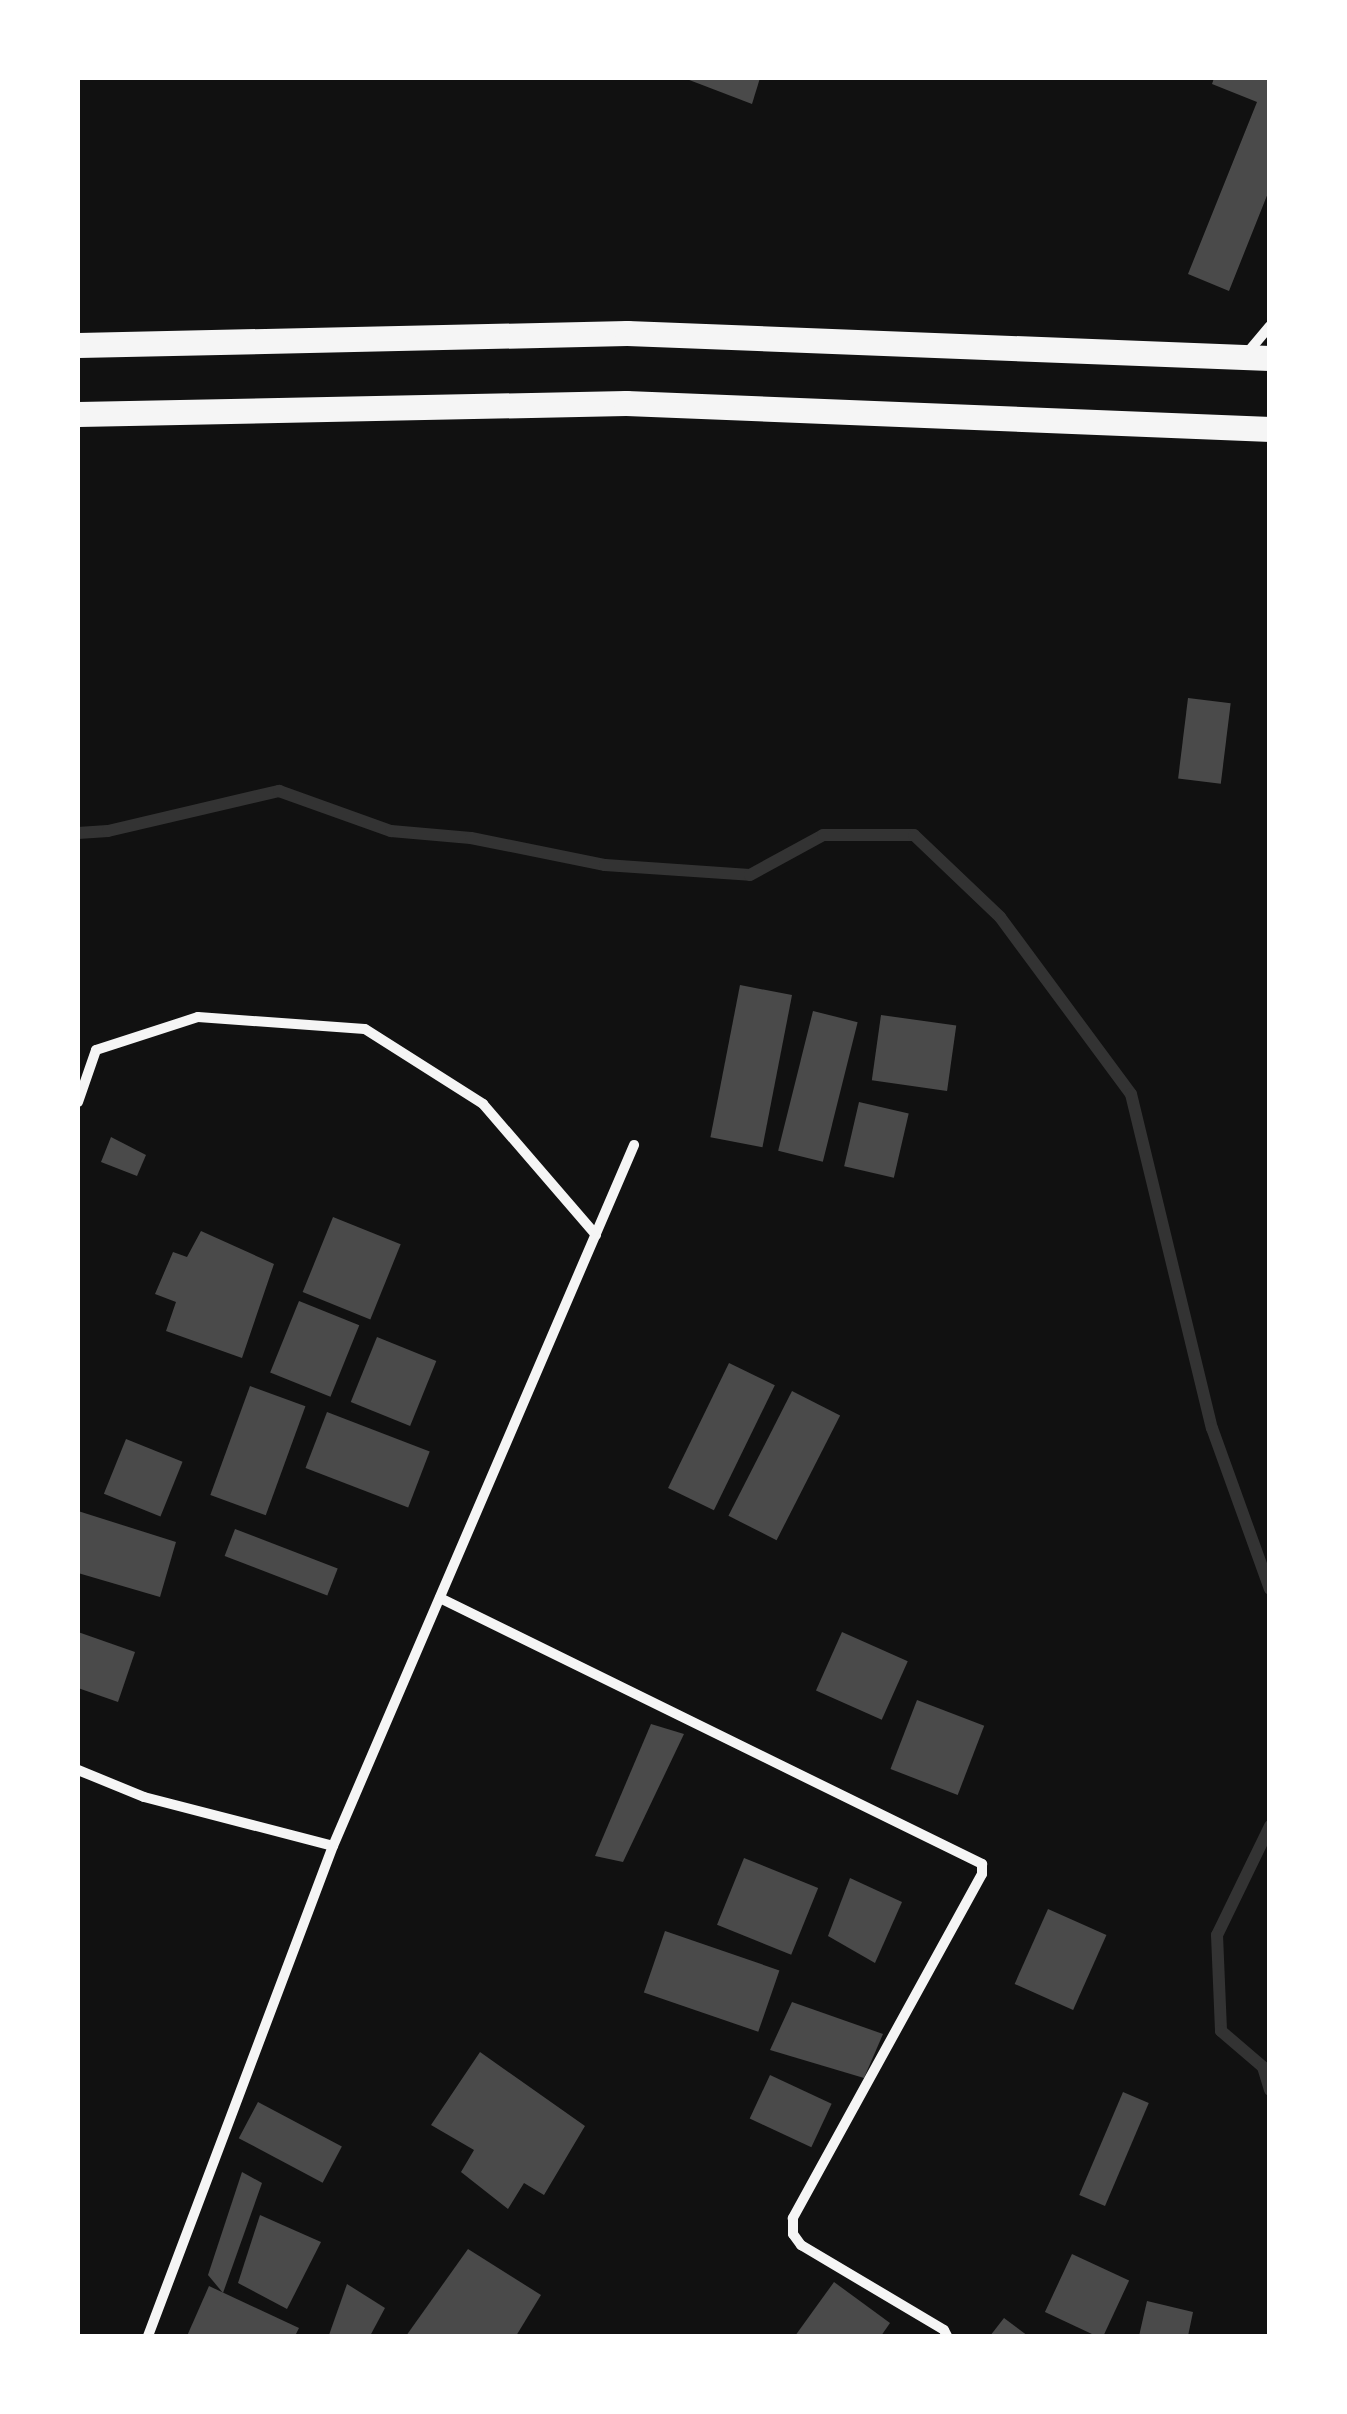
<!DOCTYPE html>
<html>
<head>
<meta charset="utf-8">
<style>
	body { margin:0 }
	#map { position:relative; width:1347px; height:2414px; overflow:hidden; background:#111; font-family:Montserrat,sans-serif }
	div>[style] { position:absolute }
	.stream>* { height:12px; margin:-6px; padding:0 6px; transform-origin:6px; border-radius:6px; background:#333 }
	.building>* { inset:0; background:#4a4a4a; transform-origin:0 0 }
	.minor>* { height:10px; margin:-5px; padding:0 5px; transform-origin:5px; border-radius:5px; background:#f5f5f5 }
	.primary>* { height:25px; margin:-12.5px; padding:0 12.5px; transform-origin:12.5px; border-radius:12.5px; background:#f5f5f5 }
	span { translate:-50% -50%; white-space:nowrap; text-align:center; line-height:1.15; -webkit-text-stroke:9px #fff; paint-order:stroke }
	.frame { position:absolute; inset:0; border:80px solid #fff; pointer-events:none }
</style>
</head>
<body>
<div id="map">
	<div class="stream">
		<div style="left:78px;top:833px;width:30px;rotate:-4deg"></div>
		<div style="left:108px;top:831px;width:176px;rotate:-13.2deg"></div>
		<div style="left:279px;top:791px;width:119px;rotate:19.7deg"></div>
		<div style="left:391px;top:831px;width:80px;rotate:5deg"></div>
		<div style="left:471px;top:838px;width:137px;rotate:11.4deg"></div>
		<div style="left:605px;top:865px;width:145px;rotate:3.9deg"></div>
		<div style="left:750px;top:875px;width:83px;rotate:-28.7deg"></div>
		<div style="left:823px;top:835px;width:91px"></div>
		<div style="left:914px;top:835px;width:119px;rotate:43.6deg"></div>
		<div style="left:1000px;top:917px;width:220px;rotate:53.5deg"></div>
		<div style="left:1131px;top:1094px;width:344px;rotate:76.4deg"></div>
		<div style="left:1212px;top:1428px;width:171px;rotate:70.2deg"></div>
		<div style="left:1270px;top:1826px;width:121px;rotate:115.9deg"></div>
		<div style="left:1217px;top:1935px;width:96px;rotate:87.6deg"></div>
		<div style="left:1221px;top:2031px;width:55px;rotate:40.6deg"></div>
		<div style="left:1263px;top:2067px;width:24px;rotate:73deg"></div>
	</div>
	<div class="building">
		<div style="clip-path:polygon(684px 78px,760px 78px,752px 104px)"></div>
		<div style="clip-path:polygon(1214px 78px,1270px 78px,1270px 188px,1229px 291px,1188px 274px,1257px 102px,1212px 84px)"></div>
		<div style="left:1188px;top:698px;width:43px;height:81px;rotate:7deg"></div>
		<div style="left:740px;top:985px;width:53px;height:155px;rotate:11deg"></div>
		<div style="left:813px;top:1011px;width:46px;height:144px;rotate:14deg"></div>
		<div style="left:881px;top:1015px;width:76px;height:66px;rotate:8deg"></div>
		<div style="left:859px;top:1102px;width:51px;height:66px;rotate:13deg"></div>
		<div style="clip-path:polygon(111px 1137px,146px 1155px,137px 1176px,101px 1162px)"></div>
		<div style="left:333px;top:1217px;width:73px;height:81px;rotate:22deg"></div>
		<div style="clip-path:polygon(201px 1231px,274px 1264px,242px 1358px,166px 1331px,176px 1302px,155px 1294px,173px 1252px,187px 1257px)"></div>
		<div style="left:299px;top:1301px;width:65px;height:77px;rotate:22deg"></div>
		<div style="left:377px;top:1337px;width:64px;height:70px;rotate:22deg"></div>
		<div style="left:729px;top:1363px;width:51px;height:139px;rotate:26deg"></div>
		<div style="left:250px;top:1386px;width:59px;height:116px;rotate:20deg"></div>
		<div style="left:792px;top:1391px;width:54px;height:140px;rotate:27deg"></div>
		<div style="left:327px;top:1412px;width:110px;height:60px;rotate:21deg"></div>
		<div style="left:126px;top:1439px;width:61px;height:59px;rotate:22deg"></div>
		<div style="clip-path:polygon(78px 1511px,176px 1542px,160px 1597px,78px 1573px)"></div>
		<div style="left:235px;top:1529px;width:110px;height:29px;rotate:21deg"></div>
		<div style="clip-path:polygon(78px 1632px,135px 1652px,118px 1702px,78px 1688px)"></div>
		<div style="left:842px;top:1632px;width:72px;height:64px;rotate:24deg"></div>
		<div style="left:917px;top:1700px;width:72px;height:74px;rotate:21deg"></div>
		<div style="clip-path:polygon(651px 1724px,684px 1734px,623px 1862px,595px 1856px)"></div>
		<div style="left:744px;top:1858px;width:80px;height:72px;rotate:22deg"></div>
		<div style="clip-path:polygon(850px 1878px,902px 1902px,875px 1963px,828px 1936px)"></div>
		<div style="left:1048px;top:1909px;width:64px;height:82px;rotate:24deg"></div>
		<div style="left:665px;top:1931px;width:121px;height:65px;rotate:19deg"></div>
		<div style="clip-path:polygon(792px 2002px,883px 2034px,864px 2078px,770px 2050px)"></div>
		<div style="clip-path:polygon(480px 2052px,585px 2126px,544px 2195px,524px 2183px,508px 2209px,461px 2172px,474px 2150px,431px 2125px)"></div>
		<div style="left:770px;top:2075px;width:68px;height:48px;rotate:25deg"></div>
		<div style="left:1123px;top:2092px;width:28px;height:112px;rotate:23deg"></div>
		<div style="left:258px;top:2102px;width:95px;height:41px;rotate:28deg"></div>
		<div style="clip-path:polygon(242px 2172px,262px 2183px,223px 2293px,208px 2275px)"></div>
		<div style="clip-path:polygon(260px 2215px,321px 2242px,287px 2309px,238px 2283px)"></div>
		<div style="clip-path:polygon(468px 2249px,541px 2295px,516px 2336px,406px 2336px)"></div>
		<div style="left:1072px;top:2254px;width:63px;height:64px;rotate:25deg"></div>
		<div style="clip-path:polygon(834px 2282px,890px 2323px,881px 2336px,795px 2336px)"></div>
		<div style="clip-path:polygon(347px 2284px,385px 2308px,370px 2336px,329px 2335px)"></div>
		<div style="clip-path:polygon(209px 2286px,299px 2328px,295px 2336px,187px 2336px)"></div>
		<div style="clip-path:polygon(1147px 2301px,1193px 2312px,1188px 2336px,1139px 2336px)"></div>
		<div style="clip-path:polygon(1004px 2318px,1028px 2336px,990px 2336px)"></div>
	</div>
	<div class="minor">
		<div style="left:1248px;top:352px;width:34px;rotate:-50deg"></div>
		<div style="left:78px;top:1102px;width:55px;rotate:-70.9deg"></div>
		<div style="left:96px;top:1050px;width:107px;rotate:-17.9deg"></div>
		<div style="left:198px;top:1017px;width:167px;rotate:4.1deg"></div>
		<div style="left:365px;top:1029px;width:140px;rotate:32.4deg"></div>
		<div style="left:483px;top:1104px;width:173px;rotate:49.2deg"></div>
		<div style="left:440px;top:1598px;width:604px;rotate:26.14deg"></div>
		<div style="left:982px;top:1864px;width:10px;rotate:90deg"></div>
		<div style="left:982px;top:1874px;width:393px;rotate:118.8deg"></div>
		<div style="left:793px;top:2218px;width:16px;rotate:90deg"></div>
		<div style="left:793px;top:2234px;width:14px;rotate:54deg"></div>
		<div style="left:801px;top:2245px;width:166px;rotate:30.7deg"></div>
		<div style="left:944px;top:2330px;width:7px;rotate:63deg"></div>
		<div style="left:78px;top:1770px;width:71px;rotate:22.2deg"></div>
		<div style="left:144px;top:1797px;width:195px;rotate:14.5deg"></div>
		<div style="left:148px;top:2336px;width:524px;rotate:-69.32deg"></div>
		<div style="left:333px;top:1846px;width:763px;rotate:-66.76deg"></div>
	</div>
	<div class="primary">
		<div style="left:78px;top:345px;width:549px;rotate:-1.25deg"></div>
		<div style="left:627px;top:333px;width:643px;rotate:2.23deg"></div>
		<div style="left:78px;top:414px;width:548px;rotate:-1.15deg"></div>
		<div style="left:626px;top:403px;width:645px;rotate:2.31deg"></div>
	</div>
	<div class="frame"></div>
</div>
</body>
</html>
